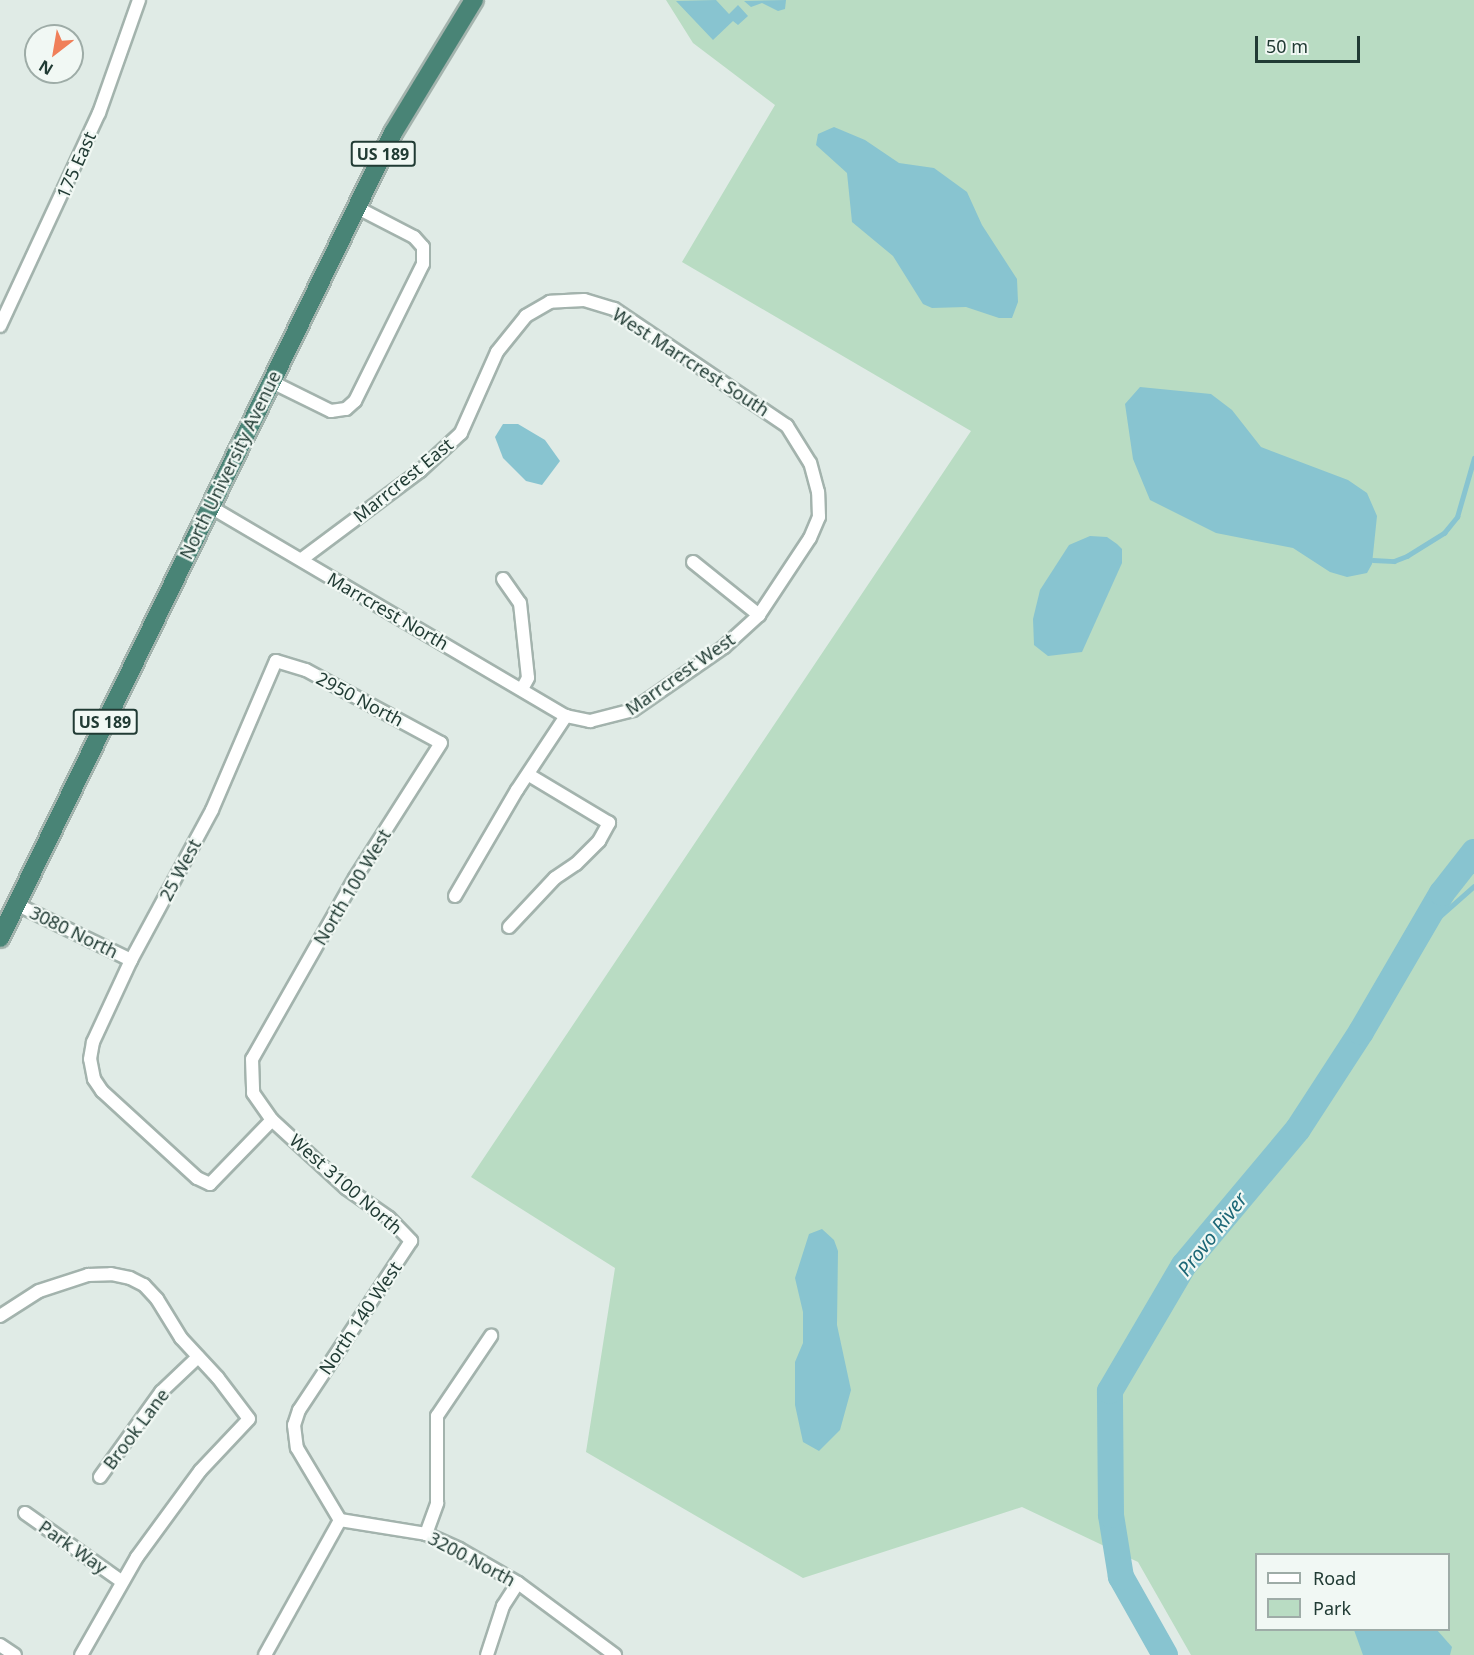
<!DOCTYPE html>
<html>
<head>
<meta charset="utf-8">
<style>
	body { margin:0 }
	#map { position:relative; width:1474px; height:1655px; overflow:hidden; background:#e0ebe6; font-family:"Noto Sans",sans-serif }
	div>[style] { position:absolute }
	.green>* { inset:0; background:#b9dcc3 }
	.water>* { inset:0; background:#88c4d0 }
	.stream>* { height:4.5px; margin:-2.25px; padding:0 2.25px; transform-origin:2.25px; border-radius:2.25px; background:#88c4d0 }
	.river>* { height:26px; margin:-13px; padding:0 13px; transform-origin:13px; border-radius:13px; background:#88c4d0 }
	.roads { filter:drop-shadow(2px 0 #a3b3ad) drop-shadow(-2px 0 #a3b3ad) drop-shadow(0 2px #a3b3ad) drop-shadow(0 -2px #a3b3ad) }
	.minor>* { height:12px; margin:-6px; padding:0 6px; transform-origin:6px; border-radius:6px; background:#fff }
	.trunk>* { height:18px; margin:-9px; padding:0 9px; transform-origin:9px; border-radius:9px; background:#498476 }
	span { translate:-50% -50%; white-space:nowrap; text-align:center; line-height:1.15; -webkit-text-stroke:4.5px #f1f8f4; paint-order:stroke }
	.shield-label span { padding:2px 4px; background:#f1f8f4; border:2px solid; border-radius:4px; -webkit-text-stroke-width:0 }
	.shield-label { font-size:16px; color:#213b34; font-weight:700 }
	.street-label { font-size:18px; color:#213b34 }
	.water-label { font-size:20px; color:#1c6776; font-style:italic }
	.legend { position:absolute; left:1255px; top:1553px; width:195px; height:78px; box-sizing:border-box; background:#f1f8f4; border:2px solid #9eaca7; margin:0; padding:8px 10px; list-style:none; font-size:18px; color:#213b34 }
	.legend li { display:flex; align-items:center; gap:12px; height:30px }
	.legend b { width:30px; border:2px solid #9eaca7 }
	.north { position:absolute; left:24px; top:24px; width:60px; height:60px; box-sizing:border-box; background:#f1f8f4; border:2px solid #9eaca7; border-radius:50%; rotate:211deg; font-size:16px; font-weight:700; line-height:24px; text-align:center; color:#213b34 }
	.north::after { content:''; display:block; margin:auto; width:21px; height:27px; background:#f07f59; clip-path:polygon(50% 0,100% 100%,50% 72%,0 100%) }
	.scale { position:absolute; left:1255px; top:36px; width:105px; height:27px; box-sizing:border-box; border:3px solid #213b34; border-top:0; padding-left:8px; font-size:18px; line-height:21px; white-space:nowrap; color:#213b34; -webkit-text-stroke:4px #f1f8f4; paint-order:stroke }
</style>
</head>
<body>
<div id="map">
	<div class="green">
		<div style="clip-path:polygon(evenodd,666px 0,1474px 0,1474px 1655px,1191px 1655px,1138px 1562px,1022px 1507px,803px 1578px,586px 1452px,615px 1268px,471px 1177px,971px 431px,682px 262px,775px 105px,693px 43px,666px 0,1256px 1554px,1448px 1554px,1448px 1630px,1256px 1630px,1256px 1554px)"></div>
	</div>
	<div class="water">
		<div style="clip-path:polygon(716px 0,729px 14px,738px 5px,748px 16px,738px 25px,733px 21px,713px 40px,676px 1px)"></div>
		<div style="clip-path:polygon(786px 0,785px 9px,778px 11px,762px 3px,751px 7px,744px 1px)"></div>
		<div style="clip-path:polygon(834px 127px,865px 140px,899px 163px,934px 168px,967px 192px,982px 225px,1017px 279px,1018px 302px,1012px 318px,999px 318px,966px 307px,932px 308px,923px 304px,893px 256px,852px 222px,847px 173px,816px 145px,818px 134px)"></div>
		<div style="clip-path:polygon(1140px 387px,1211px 394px,1232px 410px,1261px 447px,1348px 480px,1367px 493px,1377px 516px,1372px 564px,1367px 573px,1347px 577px,1330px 572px,1293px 548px,1216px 533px,1150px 500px,1133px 459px,1125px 404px)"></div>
		<div style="clip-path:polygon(503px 424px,518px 424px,545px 440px,560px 461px,542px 485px,526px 481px,503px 458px,495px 437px)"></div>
		<div style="clip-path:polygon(1090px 536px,1107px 537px,1117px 544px,1122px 549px,1122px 563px,1082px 652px,1048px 656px,1034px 645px,1033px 619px,1040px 590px,1069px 545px)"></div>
		<div style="clip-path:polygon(822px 1229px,834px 1240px,838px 1251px,837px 1325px,851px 1390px,840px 1430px,819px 1451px,803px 1442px,795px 1405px,795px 1362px,803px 1343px,803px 1312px,795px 1278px,809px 1234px)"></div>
		<div style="clip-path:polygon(1354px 1630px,1437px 1630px,1452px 1647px,1450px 1655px,1363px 1655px)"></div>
	</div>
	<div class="stream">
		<div style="left:1373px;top:560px;width:21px;rotate:3deg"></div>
		<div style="left:1394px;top:561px;width:14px;rotate:-21deg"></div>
		<div style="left:1407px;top:556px;width:44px;rotate:-31.9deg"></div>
		<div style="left:1444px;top:533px;width:21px;rotate:-51deg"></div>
		<div style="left:1457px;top:517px;width:61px;rotate:-73.9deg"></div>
		<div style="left:1413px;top:940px;width:81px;rotate:-41.5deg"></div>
	</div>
	<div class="river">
		<div style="left:1165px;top:1655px;width:90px;rotate:-119.4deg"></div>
		<div style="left:1121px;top:1577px;width:63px;rotate:-99.2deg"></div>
		<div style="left:1111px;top:1515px;width:124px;rotate:-90.5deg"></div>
		<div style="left:1110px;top:1391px;width:146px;rotate:-59.6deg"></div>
		<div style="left:1184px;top:1265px;width:177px;rotate:-50deg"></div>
		<div style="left:1298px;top:1129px;width:116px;rotate:-57deg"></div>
		<div style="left:1361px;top:1032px;width:161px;rotate:-59.8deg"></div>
		<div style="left:1442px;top:893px;width:52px;rotate:-52deg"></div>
	</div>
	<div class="roads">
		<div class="minor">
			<div style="left:0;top:326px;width:235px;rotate:-65.1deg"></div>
			<div style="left:99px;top:113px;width:120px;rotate:-70.5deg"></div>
			<div style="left:270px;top:381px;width:68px;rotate:26.2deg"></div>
			<div style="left:331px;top:411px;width:15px;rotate:-8deg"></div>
			<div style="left:346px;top:409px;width:12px;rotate:-42deg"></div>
			<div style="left:355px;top:401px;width:153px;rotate:-63.6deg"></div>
			<div style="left:423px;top:264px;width:17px;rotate:-90deg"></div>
			<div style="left:423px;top:247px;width:13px;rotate:-132deg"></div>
			<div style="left:414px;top:237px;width:65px;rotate:-152.7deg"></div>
			<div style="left:209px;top:506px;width:414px;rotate:30.5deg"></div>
			<div style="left:566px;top:716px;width:25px;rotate:12deg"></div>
			<div style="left:590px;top:721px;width:44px;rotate:-14.3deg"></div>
			<div style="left:633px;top:710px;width:111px;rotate:-34.7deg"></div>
			<div style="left:724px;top:647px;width:47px;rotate:-42.4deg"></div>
			<div style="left:759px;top:615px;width:92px;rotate:-56.5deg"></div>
			<div style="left:810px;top:538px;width:23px;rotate:-67deg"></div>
			<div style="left:819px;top:517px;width:25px;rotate:-92deg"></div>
			<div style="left:818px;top:492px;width:30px;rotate:-105deg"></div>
			<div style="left:810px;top:463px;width:44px;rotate:-121.9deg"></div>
			<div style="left:787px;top:426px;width:209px;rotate:-145.9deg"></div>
			<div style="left:614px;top:309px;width:31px;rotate:-163deg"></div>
			<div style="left:584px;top:300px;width:34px;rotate:177deg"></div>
			<div style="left:550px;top:302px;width:28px;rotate:150deg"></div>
			<div style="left:526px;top:316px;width:46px;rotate:128.9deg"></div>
			<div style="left:497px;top:352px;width:89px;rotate:114deg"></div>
			<div style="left:461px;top:433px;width:56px;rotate:137.2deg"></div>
			<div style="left:420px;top:471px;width:147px;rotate:143.3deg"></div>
			<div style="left:693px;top:562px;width:85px;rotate:38.8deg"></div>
			<div style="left:503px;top:579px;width:29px;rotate:55deg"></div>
			<div style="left:520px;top:603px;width:75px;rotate:83.9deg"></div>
			<div style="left:528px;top:678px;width:13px;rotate:119deg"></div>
			<div style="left:455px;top:896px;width:123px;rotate:-59.7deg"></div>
			<div style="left:517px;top:790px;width:89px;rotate:-56.5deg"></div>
			<div style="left:16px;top:904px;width:128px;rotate:26deg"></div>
			<div style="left:509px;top:927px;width:67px;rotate:-46.8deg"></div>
			<div style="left:555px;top:878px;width:25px;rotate:-34deg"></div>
			<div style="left:576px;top:864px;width:33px;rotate:-45deg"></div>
			<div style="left:599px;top:841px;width:21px;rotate:-61deg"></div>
			<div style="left:609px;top:823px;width:93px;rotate:-149deg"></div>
			<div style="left:272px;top:1120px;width:89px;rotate:134.1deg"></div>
			<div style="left:210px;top:1184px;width:14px;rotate:-155deg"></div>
			<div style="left:197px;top:1178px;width:129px;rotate:-137.5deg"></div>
			<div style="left:102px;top:1091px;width:14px;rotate:-124deg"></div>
			<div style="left:94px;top:1079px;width:20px;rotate:-101deg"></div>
			<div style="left:90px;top:1059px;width:17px;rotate:-80deg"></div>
			<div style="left:93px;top:1042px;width:90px;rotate:-65.1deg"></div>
			<div style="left:131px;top:960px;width:170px;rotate:-61.6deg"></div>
			<div style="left:212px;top:810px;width:162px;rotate:-66.8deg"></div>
			<div style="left:276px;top:661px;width:31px;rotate:17deg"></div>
			<div style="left:306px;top:670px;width:153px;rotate:28.4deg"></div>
			<div style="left:441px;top:743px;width:160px;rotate:122.5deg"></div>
			<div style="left:355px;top:878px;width:208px;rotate:119.6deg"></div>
			<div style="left:252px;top:1059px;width:34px;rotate:88deg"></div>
			<div style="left:253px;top:1093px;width:33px;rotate:55deg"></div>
			<div style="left:272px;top:1120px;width:100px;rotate:42.6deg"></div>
			<div style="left:346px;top:1188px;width:52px;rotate:34.9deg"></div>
			<div style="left:389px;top:1218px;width:32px;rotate:46deg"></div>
			<div style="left:411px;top:1241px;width:203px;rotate:123.5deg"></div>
			<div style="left:299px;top:1410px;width:16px;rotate:108deg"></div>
			<div style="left:294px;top:1425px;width:23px;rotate:83deg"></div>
			<div style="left:297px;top:1448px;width:84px;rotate:59.2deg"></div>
			<div style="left:340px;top:1520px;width:87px;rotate:9.2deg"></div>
			<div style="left:426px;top:1534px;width:36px;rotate:24deg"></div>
			<div style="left:459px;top:1549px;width:68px;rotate:30deg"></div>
			<div style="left:518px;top:1583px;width:121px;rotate:36.6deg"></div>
			<div style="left:0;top:1316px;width:46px;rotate:-32.7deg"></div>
			<div style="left:39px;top:1291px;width:52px;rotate:-18.1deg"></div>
			<div style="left:88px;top:1275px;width:23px;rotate:-2deg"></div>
			<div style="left:111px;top:1274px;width:19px;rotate:12deg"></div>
			<div style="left:130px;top:1278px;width:16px;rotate:27deg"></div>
			<div style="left:144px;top:1285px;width:19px;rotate:47deg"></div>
			<div style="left:157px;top:1299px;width:46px;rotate:58.4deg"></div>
			<div style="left:181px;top:1338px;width:54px;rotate:47.2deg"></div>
			<div style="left:218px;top:1378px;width:51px;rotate:52.9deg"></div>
			<div style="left:249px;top:1419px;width:71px;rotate:133.3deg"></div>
			<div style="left:200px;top:1471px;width:107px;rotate:126.2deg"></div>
			<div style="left:137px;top:1557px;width:113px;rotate:119.7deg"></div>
			<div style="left:100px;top:1477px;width:105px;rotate:-54.3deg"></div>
			<div style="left:161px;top:1392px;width:51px;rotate:-43.4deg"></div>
			<div style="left:25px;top:1513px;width:118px;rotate:35.3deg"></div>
			<div style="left:426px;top:1534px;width:33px;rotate:-70deg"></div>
			<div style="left:437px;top:1503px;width:87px;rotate:-90deg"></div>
			<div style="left:437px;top:1416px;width:97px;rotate:-56deg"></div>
			<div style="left:0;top:1645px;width:18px;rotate:34deg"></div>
			<div style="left:265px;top:1655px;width:154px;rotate:-60.9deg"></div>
			<div style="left:487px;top:1655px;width:52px;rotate:-71.9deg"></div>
			<div style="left:503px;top:1606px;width:27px;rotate:-57deg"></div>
		</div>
		<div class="trunk">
			<div style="left:0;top:938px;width:896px;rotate:-63.98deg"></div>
			<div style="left:393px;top:133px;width:156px;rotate:-58.7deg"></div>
		</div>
	</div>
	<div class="shield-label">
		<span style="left:383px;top:154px">US 189</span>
		<span style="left:105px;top:722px">US 189</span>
	</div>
	<div class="street-label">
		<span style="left:76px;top:165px;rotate:-66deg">175 East</span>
		<span style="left:691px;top:362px;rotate:33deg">West Marrcrest South</span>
		<span style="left:230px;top:465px;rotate:-64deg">North University Avenue</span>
		<span style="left:403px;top:480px;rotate:-39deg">Marrcrest East</span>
		<span style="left:388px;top:611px;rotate:30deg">Marrcrest North</span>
		<span style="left:680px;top:674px;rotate:-35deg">Marrcrest West</span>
		<span style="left:360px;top:699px;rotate:28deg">2950 North</span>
		<span style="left:180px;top:870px;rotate:-62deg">25 West</span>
		<span style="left:352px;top:887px;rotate:-59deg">North 100 West</span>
		<span style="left:74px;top:932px;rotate:26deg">3080 North</span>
		<span style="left:346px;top:1184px;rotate:41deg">West 3100 North</span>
		<span style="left:360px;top:1318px;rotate:-56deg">North 140 West</span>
		<span style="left:136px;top:1429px;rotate:-53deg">Brook Lane</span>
		<span style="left:73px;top:1547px;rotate:35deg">Park Way</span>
		<span style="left:472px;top:1559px;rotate:28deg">3200 North</span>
	</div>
	<div class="water-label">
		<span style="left:1212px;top:1234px;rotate:-52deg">Provo River</span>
	</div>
	<ul class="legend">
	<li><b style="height:8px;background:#fff"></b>Road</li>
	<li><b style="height:16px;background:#b9dcc3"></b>Park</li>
	</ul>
	<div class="north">N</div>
	<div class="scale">50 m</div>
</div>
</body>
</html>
